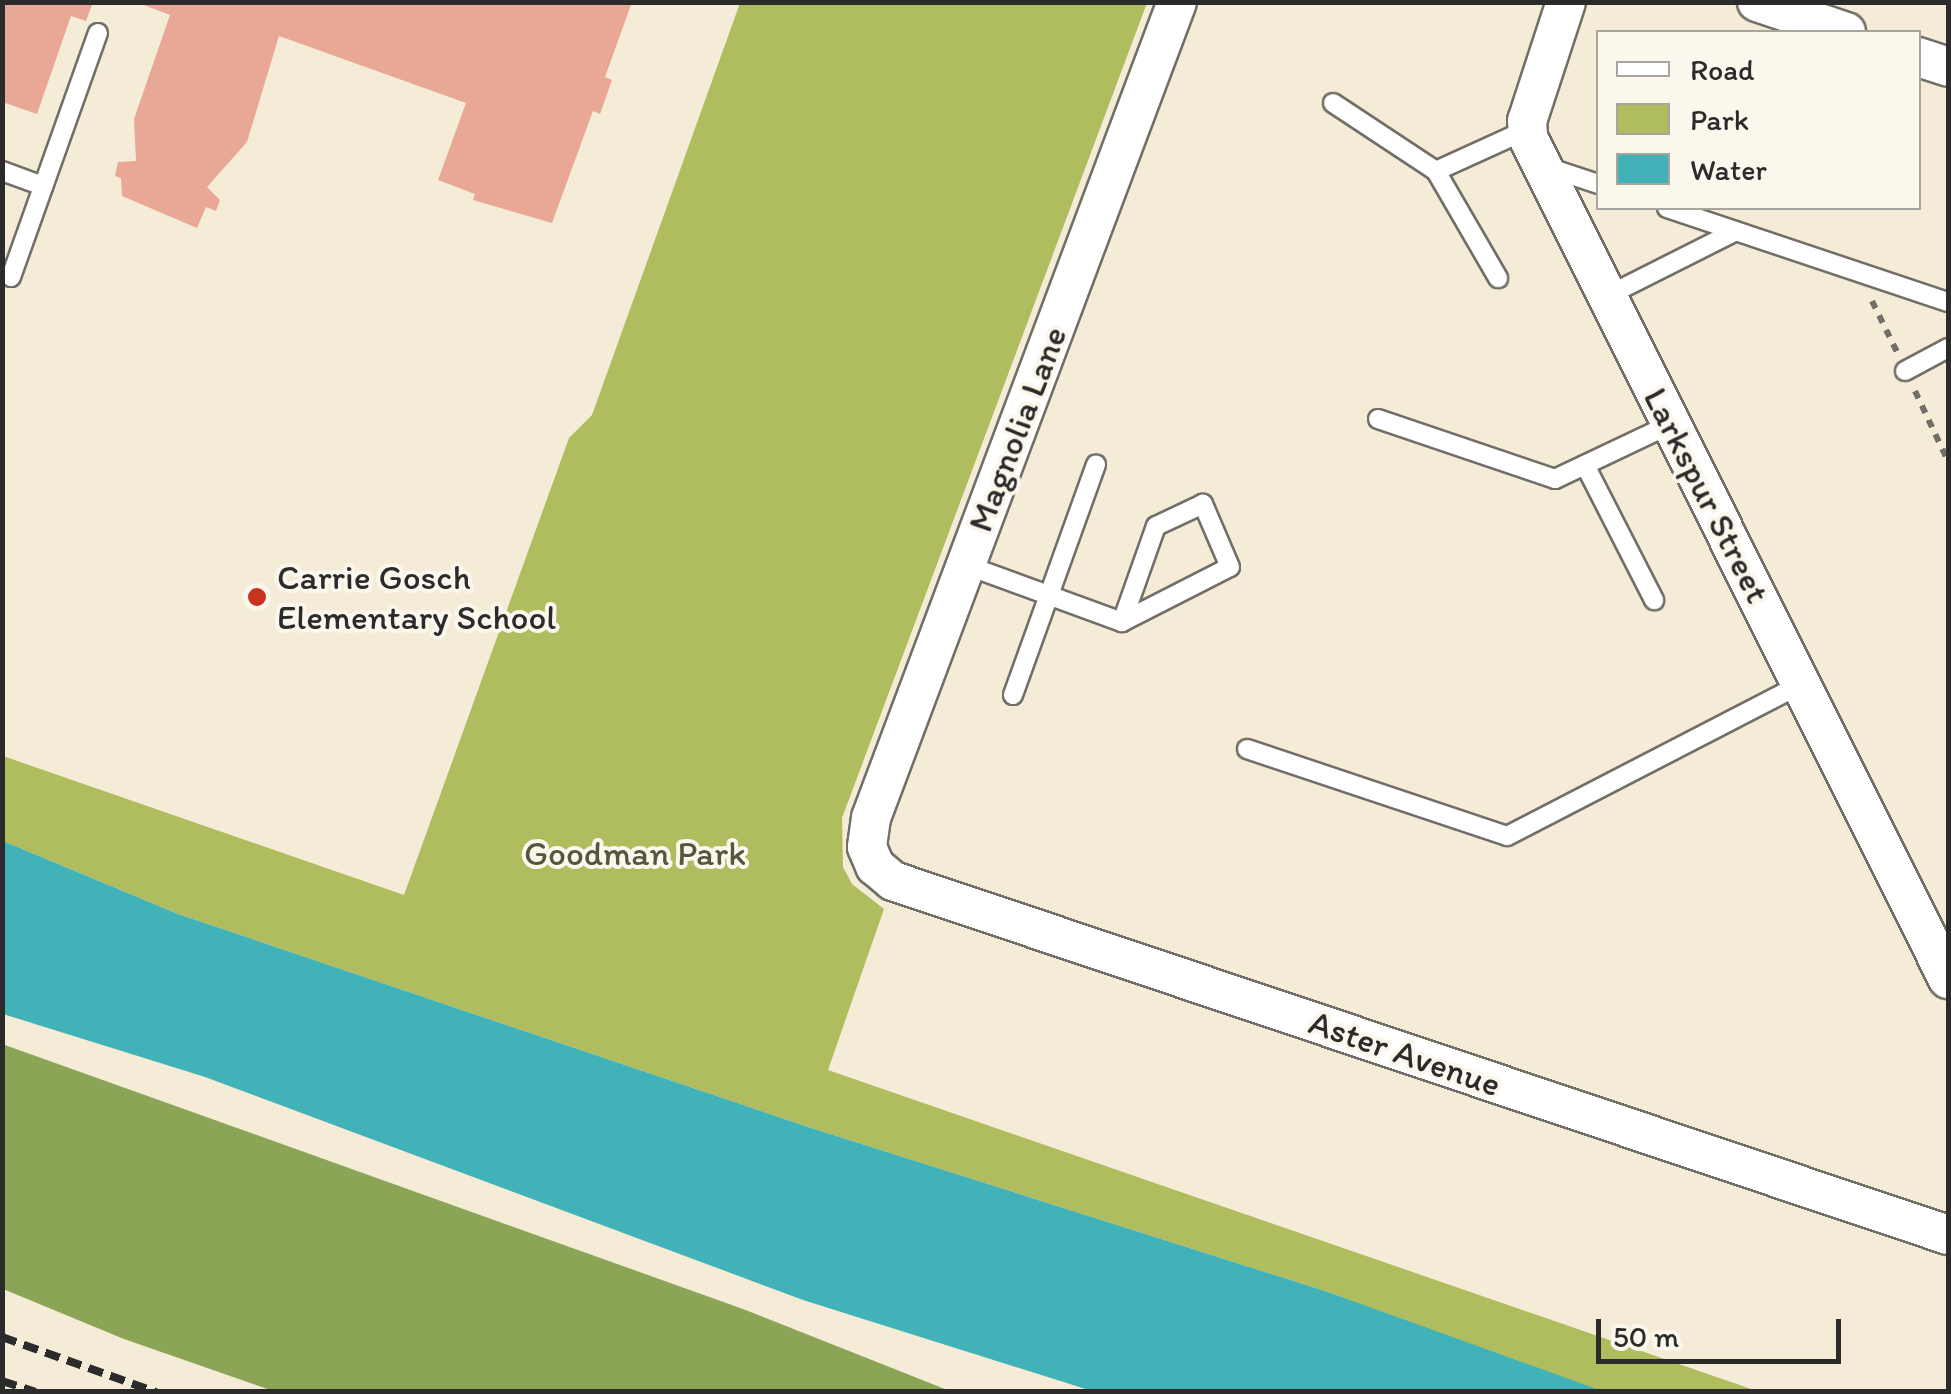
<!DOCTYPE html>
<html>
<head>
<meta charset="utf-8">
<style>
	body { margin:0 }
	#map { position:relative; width:1951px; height:1394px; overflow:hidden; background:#f4ecd7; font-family:Itim,sans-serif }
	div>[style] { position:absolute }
	.green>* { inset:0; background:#afbd5f }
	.forest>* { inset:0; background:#8ba456 }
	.water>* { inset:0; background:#42b2b9 }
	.building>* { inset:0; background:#e8a895 }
	.path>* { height:6px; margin-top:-3px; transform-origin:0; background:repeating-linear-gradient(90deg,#716f67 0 8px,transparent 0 16px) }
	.roads { filter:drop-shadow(2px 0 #716f67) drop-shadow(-2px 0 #716f67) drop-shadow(0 2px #716f67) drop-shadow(0 -2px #716f67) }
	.lane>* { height:18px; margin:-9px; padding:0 9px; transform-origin:9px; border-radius:9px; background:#fff }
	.street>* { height:38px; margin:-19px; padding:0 19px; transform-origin:19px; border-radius:19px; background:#fff }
	.rail>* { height:8px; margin-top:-4px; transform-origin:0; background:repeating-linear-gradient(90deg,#2b2b2b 0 15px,transparent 0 23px) }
	.dots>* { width:28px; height:28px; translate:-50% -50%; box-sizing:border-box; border:5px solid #fbf7ec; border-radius:50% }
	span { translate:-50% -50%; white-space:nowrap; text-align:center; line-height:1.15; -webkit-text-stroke:8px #fbf7ec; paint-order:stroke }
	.street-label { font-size:35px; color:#2b2b2b }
	.poi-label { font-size:35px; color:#2b2b2b }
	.left { translate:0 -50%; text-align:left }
	.park-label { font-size:35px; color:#53573b }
	.frame { position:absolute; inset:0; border:5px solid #2b2b2b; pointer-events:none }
	.legend { position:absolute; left:1596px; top:30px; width:325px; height:180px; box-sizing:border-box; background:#fbf7ec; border:2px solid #a8a59f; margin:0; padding:12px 18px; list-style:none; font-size:30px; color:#2b2b2b }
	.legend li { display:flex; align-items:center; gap:20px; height:50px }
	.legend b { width:50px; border:2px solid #a8a59f }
	.scale { position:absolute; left:1596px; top:1319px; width:245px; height:45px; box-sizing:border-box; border:5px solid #2b2b2b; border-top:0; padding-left:12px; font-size:30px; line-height:35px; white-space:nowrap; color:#2b2b2b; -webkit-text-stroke:8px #fbf7ec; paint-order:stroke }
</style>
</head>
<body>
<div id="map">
	<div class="green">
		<div style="clip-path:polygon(740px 3px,1147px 3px,842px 818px,843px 867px,852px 884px,884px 909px,828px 1070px,1757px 1391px,1596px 1391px,1325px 1291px,808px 1127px,178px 914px,3px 841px,3px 756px,404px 895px,569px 438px,592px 415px)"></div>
	</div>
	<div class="forest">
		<div style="clip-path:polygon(2px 1044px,743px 1309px,950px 1391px,273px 1391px,124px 1339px,3px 1289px)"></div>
	</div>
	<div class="water">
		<div style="clip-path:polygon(3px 841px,178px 914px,808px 1127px,1325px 1291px,1602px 1391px,1092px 1391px,803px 1300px,205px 1077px,3px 1014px)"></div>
	</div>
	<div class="building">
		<div style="clip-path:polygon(2px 2px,93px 2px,86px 21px,71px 16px,37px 114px,2px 102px)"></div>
		<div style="clip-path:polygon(136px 2px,503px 5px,632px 2px,605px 77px,612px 80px,600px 114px,593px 111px,552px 223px,473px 200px,475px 194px,438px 180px,466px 103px,279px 36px,247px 142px,207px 187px,220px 200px,216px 211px,206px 207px,197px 228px,122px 196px,121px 178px,115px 176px,118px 162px,136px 161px,134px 119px,170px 15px)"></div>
	</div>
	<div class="path">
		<div style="left:1872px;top:301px;width:57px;rotate:63.9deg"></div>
		<div style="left:1915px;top:391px;width:77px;rotate:64.8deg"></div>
	</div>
	<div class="roads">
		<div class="lane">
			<div style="left:1333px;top:103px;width:123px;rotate:33.4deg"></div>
			<div style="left:1436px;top:171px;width:124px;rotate:59.9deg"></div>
			<div style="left:1547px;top:167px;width:54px;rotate:18.4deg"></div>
			<div style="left:2px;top:171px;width:44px;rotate:20.1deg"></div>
			<div style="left:1436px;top:171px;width:99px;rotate:-24.5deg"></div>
			<div style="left:1667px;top:208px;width:296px;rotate:18.5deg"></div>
			<div style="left:11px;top:277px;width:259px;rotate:-70.4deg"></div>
			<div style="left:1607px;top:296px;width:144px;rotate:-26.7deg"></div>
			<div style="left:1905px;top:371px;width:49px;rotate:-28.1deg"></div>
			<div style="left:1378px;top:419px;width:187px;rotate:18.7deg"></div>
			<div style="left:1555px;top:479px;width:128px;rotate:-25.4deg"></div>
			<div style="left:1585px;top:465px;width:152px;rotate:62.9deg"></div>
			<div style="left:966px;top:565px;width:166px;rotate:20.1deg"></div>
			<div style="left:1122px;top:622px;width:121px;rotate:-27deg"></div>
			<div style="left:1230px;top:567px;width:69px;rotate:-113.2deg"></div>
			<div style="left:1203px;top:504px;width:52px;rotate:154.9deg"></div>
			<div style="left:1156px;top:526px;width:102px;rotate:109.5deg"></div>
			<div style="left:1013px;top:695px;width:245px;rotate:-70.2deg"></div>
			<div style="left:1247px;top:749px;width:274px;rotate:18.5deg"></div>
			<div style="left:1507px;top:836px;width:331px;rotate:-27.3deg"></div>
		</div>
		<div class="street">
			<div style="left:1177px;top:2px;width:871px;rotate:110.56deg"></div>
			<div style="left:871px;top:818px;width:29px;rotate:98deg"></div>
			<div style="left:867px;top:847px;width:21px;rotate:67deg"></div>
			<div style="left:875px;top:866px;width:23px;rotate:40deg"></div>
			<div style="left:893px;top:881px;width:1113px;rotate:18.55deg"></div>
			<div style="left:1566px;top:2px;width:125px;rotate:108.1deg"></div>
			<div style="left:1527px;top:121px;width:16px;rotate:86deg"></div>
			<div style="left:1528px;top:137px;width:941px;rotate:63.49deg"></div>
			<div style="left:1757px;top:2px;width:94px;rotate:18.6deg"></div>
			<div style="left:1918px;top:57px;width:32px;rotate:18deg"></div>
		</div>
	</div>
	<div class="rail">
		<div style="left:2px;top:1337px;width:164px;rotate:19.7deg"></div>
		<div style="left:2px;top:1381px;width:35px;rotate:18deg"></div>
	</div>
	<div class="dots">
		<div style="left:257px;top:597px;background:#c8321e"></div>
	</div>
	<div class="street-label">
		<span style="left:1017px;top:429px;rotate:-69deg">Magnolia Lane</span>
		<span style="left:1707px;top:495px;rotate:63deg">Larkspur Street</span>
		<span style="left:1405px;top:1053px;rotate:19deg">Aster Avenue</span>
	</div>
	<div class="poi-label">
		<span class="left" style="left:277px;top:597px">Carrie Gosch<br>Elementary School</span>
	</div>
	<div class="park-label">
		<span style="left:635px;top:853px">Goodman Park</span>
	</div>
	<div class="frame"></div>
	<ul class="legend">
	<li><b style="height:12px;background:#fff"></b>Road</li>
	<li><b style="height:28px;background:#afbd5f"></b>Park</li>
	<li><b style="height:28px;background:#42b2b9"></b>Water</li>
	</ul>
	<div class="scale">50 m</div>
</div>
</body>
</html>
